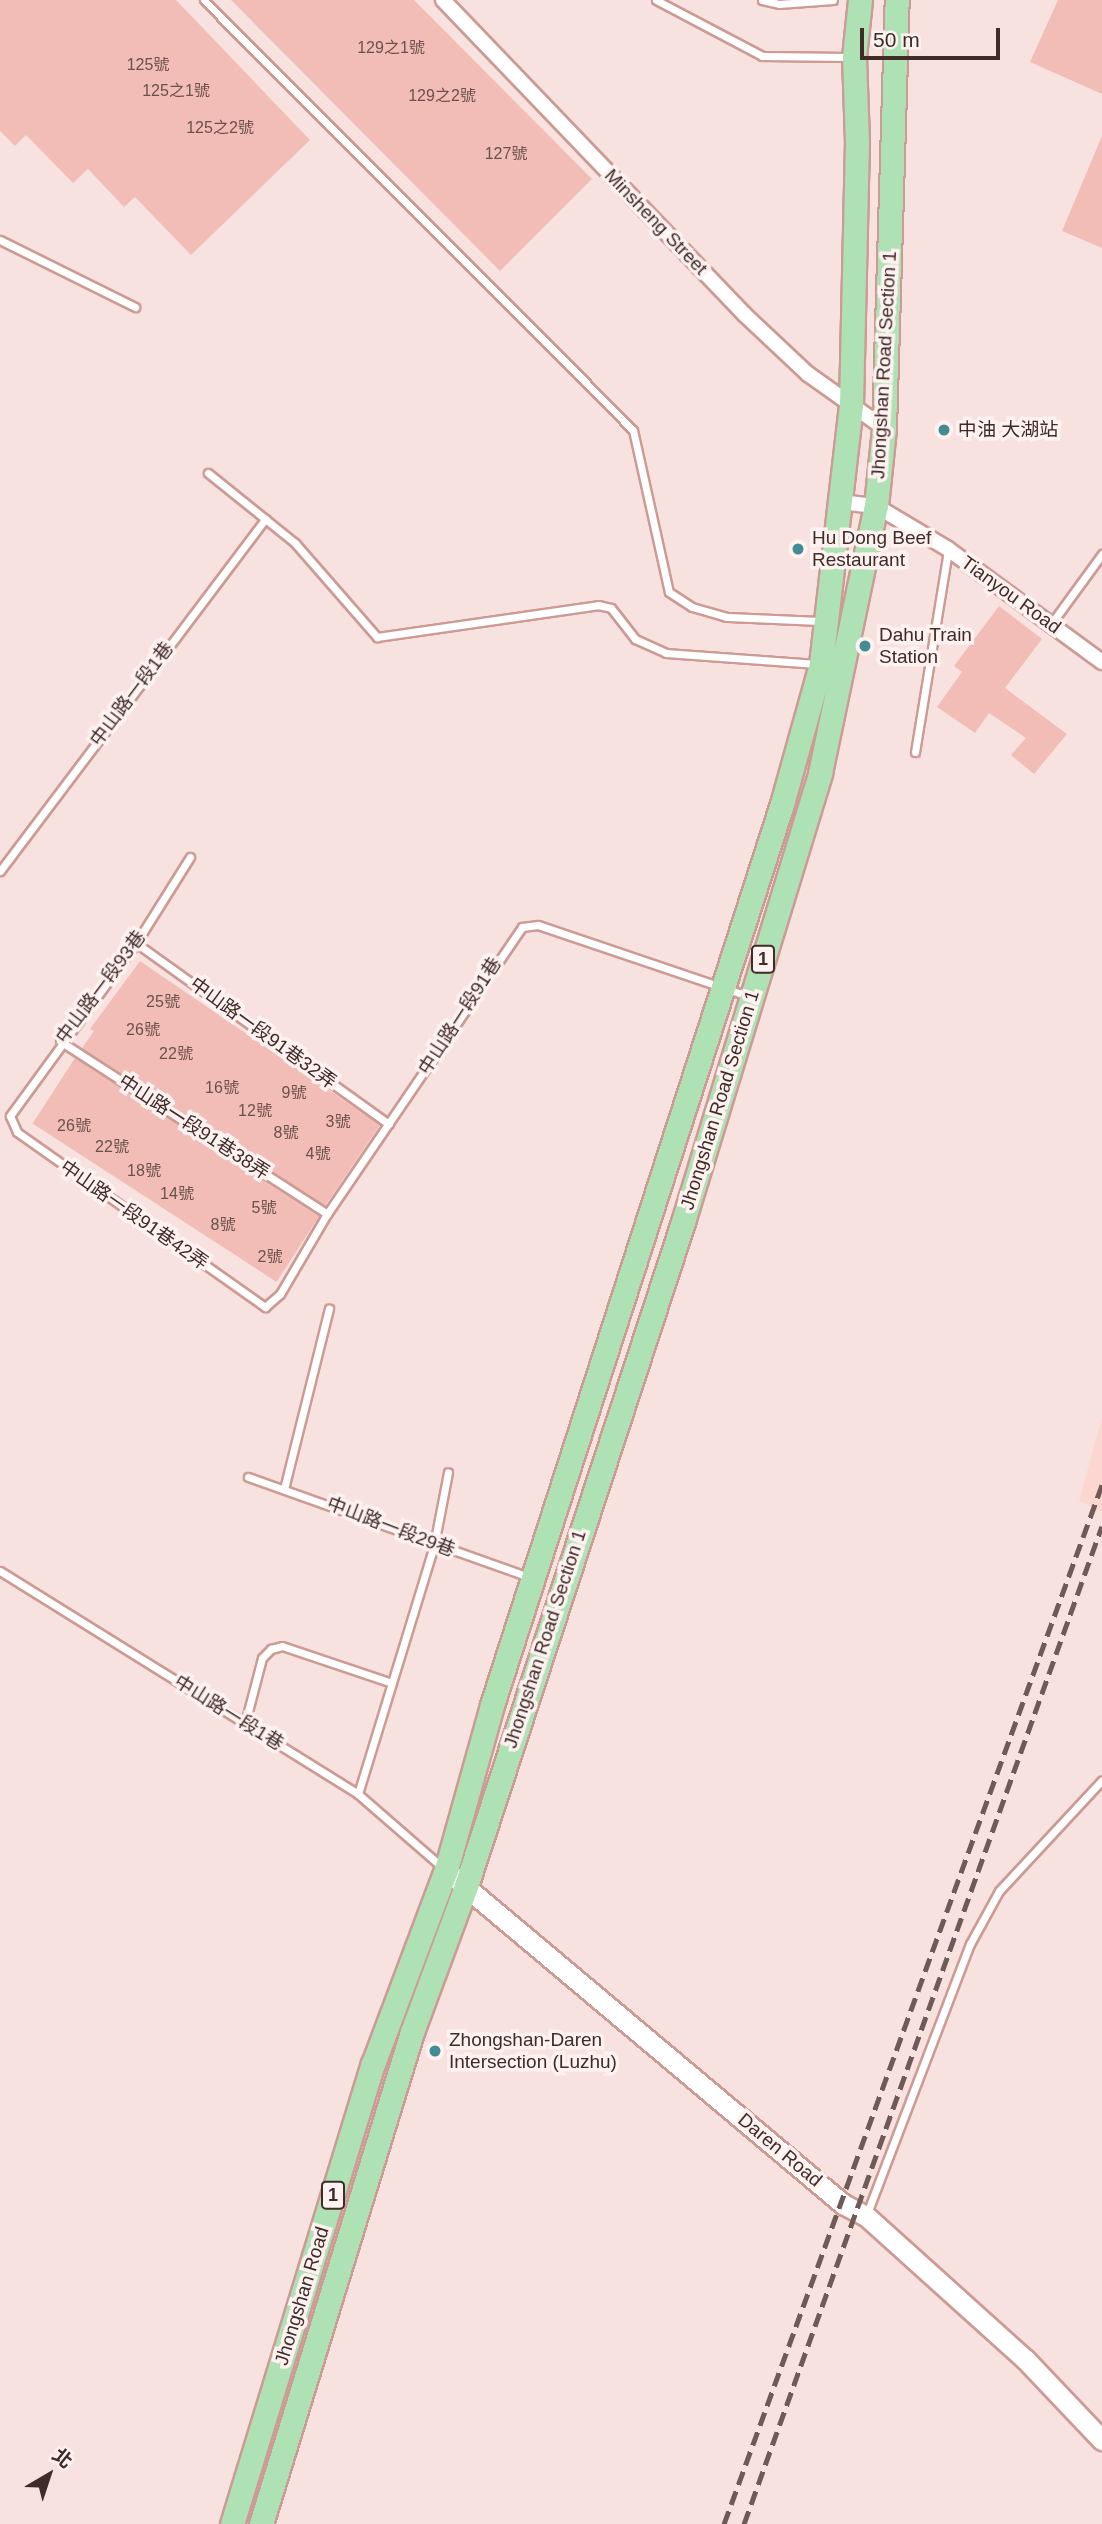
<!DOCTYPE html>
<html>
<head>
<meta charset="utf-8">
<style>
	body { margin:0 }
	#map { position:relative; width:1102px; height:2524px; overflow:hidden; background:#f8e2df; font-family:Helvetica,"Noto Sans TC",sans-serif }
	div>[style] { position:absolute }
	.built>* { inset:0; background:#fcd6d1 }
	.building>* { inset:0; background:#f2bdb6; transform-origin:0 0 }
	.roads { filter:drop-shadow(2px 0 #cd9a94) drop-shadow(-2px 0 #cd9a94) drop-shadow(0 2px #cd9a94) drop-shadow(0 -2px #cd9a94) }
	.service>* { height:7px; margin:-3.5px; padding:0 3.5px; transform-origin:3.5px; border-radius:3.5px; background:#fff }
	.minor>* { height:14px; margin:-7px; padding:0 7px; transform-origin:7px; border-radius:7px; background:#fff }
	.tertiary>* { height:19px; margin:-9.5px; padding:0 9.5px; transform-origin:9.5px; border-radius:9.5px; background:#fff }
	.primary>* { height:23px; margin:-11.5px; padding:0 11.5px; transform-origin:11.5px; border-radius:11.5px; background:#aee2b5 }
	.rail>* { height:5px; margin-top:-2.5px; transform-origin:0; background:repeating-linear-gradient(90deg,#6f5a57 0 14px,transparent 0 21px) }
	.dots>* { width:19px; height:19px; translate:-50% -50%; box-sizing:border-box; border:4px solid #fef2f1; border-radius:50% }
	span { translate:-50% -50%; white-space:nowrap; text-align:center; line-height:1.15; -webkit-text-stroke:7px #fef2f1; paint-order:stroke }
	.number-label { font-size:16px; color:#6c504c }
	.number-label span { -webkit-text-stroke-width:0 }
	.shield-label span { padding:2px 5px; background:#fef2f1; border:2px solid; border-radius:5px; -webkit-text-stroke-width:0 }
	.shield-label { font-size:18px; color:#3f2b28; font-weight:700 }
	.street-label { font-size:19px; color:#3f2b28 }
	.poi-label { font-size:19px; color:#3f2b28 }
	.left { translate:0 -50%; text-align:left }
	.north { position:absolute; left:14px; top:2440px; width:70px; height:70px; -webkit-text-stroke:5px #fef2f1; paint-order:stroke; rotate:39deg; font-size:19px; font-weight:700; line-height:28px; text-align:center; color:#3f2b28 }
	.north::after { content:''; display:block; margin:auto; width:24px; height:32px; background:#3f2b28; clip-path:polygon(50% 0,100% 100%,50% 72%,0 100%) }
	.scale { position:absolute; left:860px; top:28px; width:140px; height:32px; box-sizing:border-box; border:4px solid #3f2b28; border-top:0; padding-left:9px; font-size:21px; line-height:24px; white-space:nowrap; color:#3f2b28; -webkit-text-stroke:5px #fef2f1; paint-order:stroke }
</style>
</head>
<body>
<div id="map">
	<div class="built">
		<div style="clip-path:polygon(1102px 1417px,1102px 1512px,1079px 1501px)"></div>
	</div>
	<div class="building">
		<div style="clip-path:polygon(0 0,176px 0,310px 140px,191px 255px,135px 197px,124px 207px,88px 169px,73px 183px,26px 135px,15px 146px,0 131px)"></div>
		<div style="clip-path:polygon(231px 0,414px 0,592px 179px,500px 271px)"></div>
		<div style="clip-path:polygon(1058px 0,1102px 0,1102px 94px,1030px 62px)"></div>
		<div style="clip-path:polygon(1102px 136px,1102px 248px,1062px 231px)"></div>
		<div style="clip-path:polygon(999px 606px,1042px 639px,1005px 688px,1067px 734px,1034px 774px,1011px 755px,1026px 738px,989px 713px,975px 733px,937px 707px,962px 672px,954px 666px)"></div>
		<div style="clip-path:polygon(140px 961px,380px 1125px,325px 1206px,82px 1048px,94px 1031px,90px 1029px)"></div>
		<div style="left:75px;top:1058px;width:291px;height:78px;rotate:33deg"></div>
	</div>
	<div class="roads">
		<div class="service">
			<div style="left:204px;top:0;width:607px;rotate:45.07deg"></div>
			<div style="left:633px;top:430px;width:166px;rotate:77.5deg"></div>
			<div style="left:669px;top:592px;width:27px;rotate:33deg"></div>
			<div style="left:692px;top:607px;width:35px;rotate:16deg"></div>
			<div style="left:726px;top:617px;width:96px;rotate:2.4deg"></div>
			<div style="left:656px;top:0;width:120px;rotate:27.8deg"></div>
			<div style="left:762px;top:56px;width:88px;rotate:0.7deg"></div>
			<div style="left:762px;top:0;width:17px;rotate:13deg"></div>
			<div style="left:779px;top:4px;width:54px;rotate:-4.2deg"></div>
			<div style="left:0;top:240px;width:151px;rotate:26.4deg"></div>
			<div style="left:208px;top:473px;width:112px;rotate:38.8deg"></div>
			<div style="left:295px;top:543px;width:125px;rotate:48.9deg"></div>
			<div style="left:377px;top:637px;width:223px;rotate:-8.2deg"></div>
			<div style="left:598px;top:605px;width:13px;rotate:13deg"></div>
			<div style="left:611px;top:608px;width:39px;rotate:52deg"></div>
			<div style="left:635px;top:639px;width:34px;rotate:24deg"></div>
			<div style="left:666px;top:653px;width:151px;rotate:4.2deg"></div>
			<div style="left:1051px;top:624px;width:87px;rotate:-53.9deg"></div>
			<div style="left:915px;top:752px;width:205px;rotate:-80.7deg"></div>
			<div style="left:190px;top:857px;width:102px;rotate:122.1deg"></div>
			<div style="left:136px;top:943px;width:214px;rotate:126.1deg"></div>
			<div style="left:10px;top:1116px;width:17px;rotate:66deg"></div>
			<div style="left:17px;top:1132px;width:304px;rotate:35.2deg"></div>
			<div style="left:265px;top:1307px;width:20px;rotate:-41deg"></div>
			<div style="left:280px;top:1294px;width:93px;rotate:-59.6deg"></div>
			<div style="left:327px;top:1214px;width:347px;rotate:-55.8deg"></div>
			<div style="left:522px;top:927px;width:16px;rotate:-7deg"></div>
			<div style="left:538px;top:925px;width:222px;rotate:18.7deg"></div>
			<div style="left:0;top:871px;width:441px;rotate:-53deg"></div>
			<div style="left:136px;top:943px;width:311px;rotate:35.6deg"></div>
			<div style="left:60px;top:1041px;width:318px;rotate:32.9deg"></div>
			<div style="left:248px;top:1477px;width:300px;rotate:19.6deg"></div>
			<div style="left:284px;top:1489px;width:186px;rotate:-76deg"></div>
			<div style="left:0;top:1571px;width:422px;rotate:31.9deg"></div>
			<div style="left:358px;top:1794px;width:113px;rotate:41deg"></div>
			<div style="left:245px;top:1723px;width:67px;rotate:-75.3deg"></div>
			<div style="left:262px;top:1658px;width:13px;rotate:-45deg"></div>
			<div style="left:271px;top:1649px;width:11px;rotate:-15deg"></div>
			<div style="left:282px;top:1646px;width:113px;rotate:18.6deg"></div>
			<div style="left:358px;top:1794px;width:260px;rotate:-73deg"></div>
			<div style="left:434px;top:1545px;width:74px;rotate:-79.1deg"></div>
			<div style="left:866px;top:2216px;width:291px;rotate:-69.1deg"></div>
			<div style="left:970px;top:1944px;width:60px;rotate:-61.3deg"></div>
			<div style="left:999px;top:1891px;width:151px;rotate:-47.1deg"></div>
		</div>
		<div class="minor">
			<div style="left:443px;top:0;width:435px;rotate:46.2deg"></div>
			<div style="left:744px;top:314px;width:88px;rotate:43.2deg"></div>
			<div style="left:808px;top:374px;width:93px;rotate:35.4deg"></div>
			<div style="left:841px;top:502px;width:35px;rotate:7deg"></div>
			<div style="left:876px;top:506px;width:84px;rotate:30.8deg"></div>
			<div style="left:948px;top:549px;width:191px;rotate:36.3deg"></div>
		</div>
		<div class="tertiary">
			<div style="left:455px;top:1878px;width:507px;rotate:40.04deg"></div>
			<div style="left:843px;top:2204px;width:26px;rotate:28deg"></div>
			<div style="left:866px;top:2216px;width:214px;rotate:42deg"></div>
			<div style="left:1025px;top:2359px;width:112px;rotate:46.5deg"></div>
		</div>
		<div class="primary">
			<div style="left:232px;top:2524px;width:481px;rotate:-73deg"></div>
			<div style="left:373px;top:2064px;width:207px;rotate:-69.4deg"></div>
			<div style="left:446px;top:1870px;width:171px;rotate:-74.4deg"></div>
			<div style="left:492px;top:1705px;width:947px;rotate:-72.16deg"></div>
			<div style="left:782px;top:804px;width:145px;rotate:-74.4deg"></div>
			<div style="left:821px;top:664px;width:261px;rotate:-83.4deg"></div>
			<div style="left:851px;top:405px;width:263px;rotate:-88.7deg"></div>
			<div style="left:857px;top:142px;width:85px;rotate:-92deg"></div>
			<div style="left:854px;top:57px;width:57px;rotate:-84deg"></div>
			<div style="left:261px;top:2524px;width:515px;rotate:-72.94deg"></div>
			<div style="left:412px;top:2032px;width:156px;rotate:-69.7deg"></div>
			<div style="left:466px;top:1886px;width:699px;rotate:-71.9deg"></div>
			<div style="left:683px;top:1222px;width:469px;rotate:-73deg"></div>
			<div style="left:820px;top:773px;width:273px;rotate:-78.2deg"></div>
			<div style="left:876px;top:506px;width:78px;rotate:-84.1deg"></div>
			<div style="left:884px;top:428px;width:428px;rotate:-88.3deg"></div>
		</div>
	</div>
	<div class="rail">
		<div style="left:724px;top:2524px;width:1106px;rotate:-70.01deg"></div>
		<div style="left:744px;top:2524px;width:1060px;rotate:-70.27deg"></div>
	</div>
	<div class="dots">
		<div style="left:944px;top:430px;background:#448b94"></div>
		<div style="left:798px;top:549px;background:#448b94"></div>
		<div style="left:865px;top:646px;background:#448b94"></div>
		<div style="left:435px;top:2051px;background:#448b94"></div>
	</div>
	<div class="number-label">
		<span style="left:391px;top:48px">129之1號</span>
		<span style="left:148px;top:65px">125號</span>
		<span style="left:176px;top:91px">125之1號</span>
		<span style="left:442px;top:96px">129之2號</span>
		<span style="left:220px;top:128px">125之2號</span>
		<span style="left:506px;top:154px">127號</span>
		<span style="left:163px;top:1002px">25號</span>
		<span style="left:143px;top:1030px">26號</span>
		<span style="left:176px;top:1054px">22號</span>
		<span style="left:222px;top:1088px">16號</span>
		<span style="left:294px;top:1093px">9號</span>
		<span style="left:255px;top:1111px">12號</span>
		<span style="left:338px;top:1122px">3號</span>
		<span style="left:74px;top:1126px">26號</span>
		<span style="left:286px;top:1133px">8號</span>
		<span style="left:112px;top:1147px">22號</span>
		<span style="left:318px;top:1154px">4號</span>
		<span style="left:144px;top:1171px">18號</span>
		<span style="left:177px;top:1194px">14號</span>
		<span style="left:264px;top:1208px">5號</span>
		<span style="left:223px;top:1225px">8號</span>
		<span style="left:270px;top:1257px">2號</span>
	</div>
	<div class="shield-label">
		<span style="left:763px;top:959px">1</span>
		<span style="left:333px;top:2195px">1</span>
	</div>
	<div class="street-label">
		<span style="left:656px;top:222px;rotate:46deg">Minsheng Street</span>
		<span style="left:884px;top:365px;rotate:-87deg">Jhongshan Road Section 1</span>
		<span style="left:1011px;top:595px;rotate:36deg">Tianyou Road</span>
		<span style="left:132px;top:694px;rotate:-53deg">中山路一段1巷</span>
		<span style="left:101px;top:987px;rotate:-53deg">中山路一段93巷</span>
		<span style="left:460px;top:1016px;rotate:-57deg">中山路一段91巷</span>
		<span style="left:263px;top:1033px;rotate:36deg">中山路一段91巷32弄</span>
		<span style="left:720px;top:1100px;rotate:-73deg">Jhongshan Road Section 1</span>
		<span style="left:194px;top:1127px;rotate:33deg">中山路一段91巷38弄</span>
		<span style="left:134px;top:1215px;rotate:35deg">中山路一段91巷42弄</span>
		<span style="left:391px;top:1527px;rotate:21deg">中山路一段29巷</span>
		<span style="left:545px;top:1639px;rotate:-72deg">Jhongshan Road Section 1</span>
		<span style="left:229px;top:1713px;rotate:32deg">中山路一段1巷</span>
		<span style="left:780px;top:2150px;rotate:40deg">Daren Road</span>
		<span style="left:302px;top:2296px;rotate:-73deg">Jhongshan Road</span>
	</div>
	<div class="poi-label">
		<span class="left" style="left:958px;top:430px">中油 大湖站</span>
		<span class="left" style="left:812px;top:549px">Hu Dong Beef<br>Restaurant</span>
		<span class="left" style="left:879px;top:646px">Dahu Train<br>Station</span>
		<span class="left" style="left:449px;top:2051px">Zhongshan-Daren<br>Intersection (Luzhu)</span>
	</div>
	<div class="north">北</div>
	<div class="scale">50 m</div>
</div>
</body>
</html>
